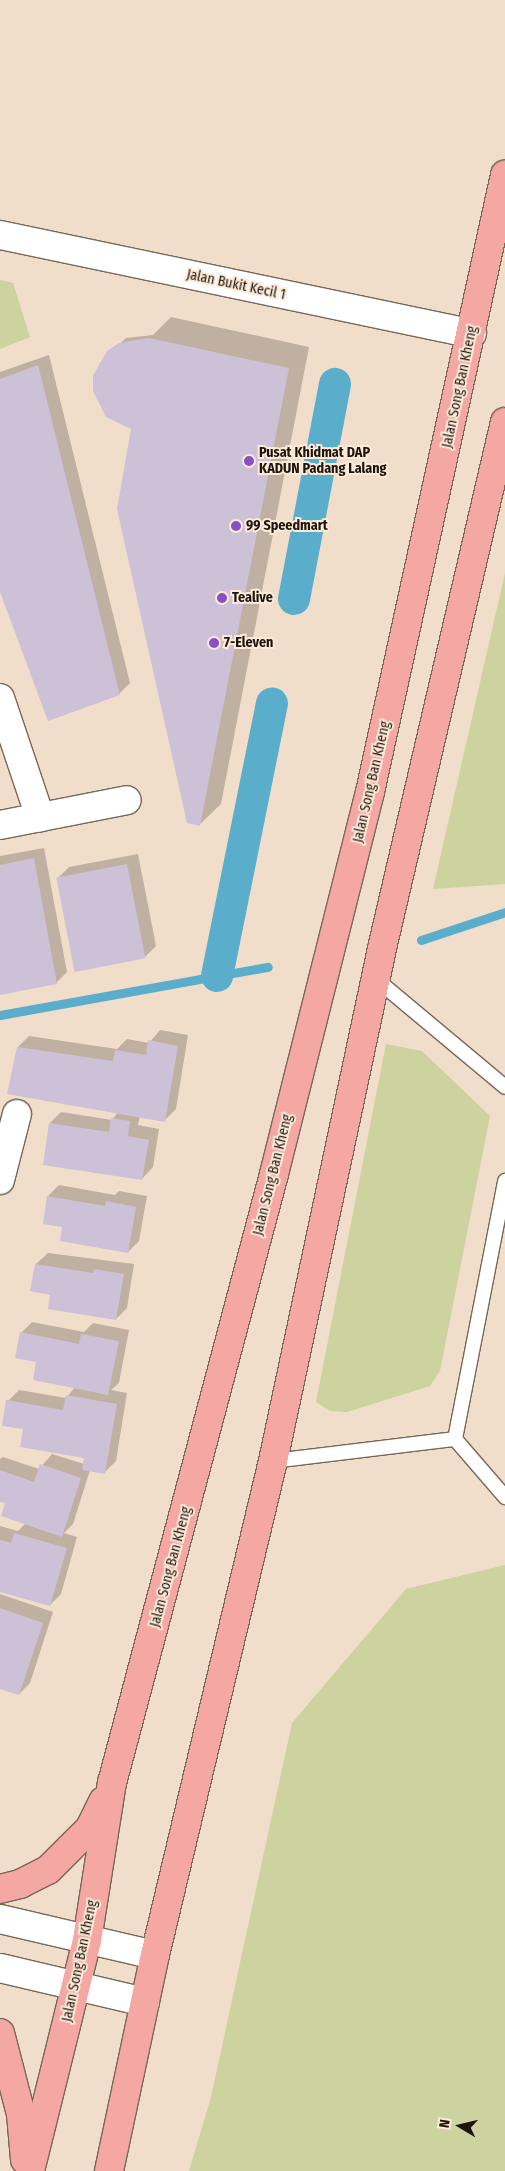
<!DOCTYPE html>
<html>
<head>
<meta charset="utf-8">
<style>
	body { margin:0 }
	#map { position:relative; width:505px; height:2171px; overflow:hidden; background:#f0ddca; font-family:"Fira Sans Condensed",sans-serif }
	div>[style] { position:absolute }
	.green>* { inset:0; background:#ccd39e }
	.shadow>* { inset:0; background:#0003 }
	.stream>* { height:9px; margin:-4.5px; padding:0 4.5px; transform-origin:4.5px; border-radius:4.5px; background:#5aadcb }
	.canal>* { height:32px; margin:-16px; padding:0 16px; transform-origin:16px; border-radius:16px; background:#5aadcb }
	.building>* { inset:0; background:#cdc1d7; transform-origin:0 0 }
	.roads { filter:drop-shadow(1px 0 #786757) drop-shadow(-1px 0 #786757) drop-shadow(0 1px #786757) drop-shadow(0 -1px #786757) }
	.service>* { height:14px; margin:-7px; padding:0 7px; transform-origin:7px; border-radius:7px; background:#fff }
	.minor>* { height:28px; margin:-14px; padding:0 14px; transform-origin:14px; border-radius:14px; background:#fff }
	.tertiary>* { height:28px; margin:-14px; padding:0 14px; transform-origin:14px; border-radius:14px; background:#fff }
	.primary>* { height:28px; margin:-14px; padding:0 14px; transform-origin:14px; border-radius:14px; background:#f4a7a3 }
	.dots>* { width:14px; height:14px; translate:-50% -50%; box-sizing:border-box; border:2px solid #feead7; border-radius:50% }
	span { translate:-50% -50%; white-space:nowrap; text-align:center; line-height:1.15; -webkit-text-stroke:4px #feead7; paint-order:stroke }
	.street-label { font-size:14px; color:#1c150e }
	.poi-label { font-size:14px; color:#1c150e; font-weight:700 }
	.left { translate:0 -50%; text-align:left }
	.north { position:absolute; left:435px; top:2101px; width:50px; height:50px; -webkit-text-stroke:4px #feead7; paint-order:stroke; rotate:279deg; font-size:14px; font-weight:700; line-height:20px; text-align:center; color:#1c150e }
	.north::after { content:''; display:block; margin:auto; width:18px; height:22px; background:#1c150e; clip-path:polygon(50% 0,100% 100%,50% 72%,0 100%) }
</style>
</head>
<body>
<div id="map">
	<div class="green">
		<div style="clip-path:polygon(0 280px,13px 283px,30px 337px,0 349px)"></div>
		<div style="clip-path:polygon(505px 573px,505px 884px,433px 889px)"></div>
		<div style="clip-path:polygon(386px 1044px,422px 1051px,490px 1116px,440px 1371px,430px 1386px,347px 1412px,330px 1411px,316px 1402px)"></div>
		<div style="clip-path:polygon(505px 1565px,505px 2171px,189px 2171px,211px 2097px,292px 1723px,406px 1589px)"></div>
	</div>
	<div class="shadow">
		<div style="clip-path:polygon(171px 317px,309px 347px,221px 804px,199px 825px,133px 425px,95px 376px,100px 363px,126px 338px,153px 335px)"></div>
		<div style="clip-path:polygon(49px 355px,130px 683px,119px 694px,0 588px,0 372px)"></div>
		<div style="clip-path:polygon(44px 848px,67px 972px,56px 983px,0 993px,0 856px)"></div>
		<div style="clip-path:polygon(138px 854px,156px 946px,145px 957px,58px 878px,69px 867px)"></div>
		<div style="clip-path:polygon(160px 1030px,188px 1035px,176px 1109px,165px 1120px,140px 1116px,138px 1125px,159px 1129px,153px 1167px,142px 1179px,50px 1123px,61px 1112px,112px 1120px,118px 1112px,18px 1047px,29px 1036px,117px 1049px,127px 1039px,149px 1043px)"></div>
		<div style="clip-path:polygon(59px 1185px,115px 1195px,119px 1191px,147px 1196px,139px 1241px,128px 1252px,48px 1196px)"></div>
		<div style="clip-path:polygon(48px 1253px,134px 1264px,127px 1308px,116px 1319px,52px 1294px,32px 1290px,36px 1264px)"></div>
		<div style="clip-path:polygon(32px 1322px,84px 1332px,93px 1323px,129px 1330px,119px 1383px,111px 1390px,127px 1393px,116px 1461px,105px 1472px,90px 1470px,73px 1524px,64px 1533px,77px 1537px,61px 1594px,50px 1605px,0 1591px,0 1526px,18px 1531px,26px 1523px,7px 1503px,0 1501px,0 1459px,3px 1457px,39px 1469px,52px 1454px,84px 1464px,85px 1457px,25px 1428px,8px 1401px,19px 1390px,66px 1398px,75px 1387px,37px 1361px,21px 1333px)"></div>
		<div style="clip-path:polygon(0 1594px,53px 1612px,30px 1683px,19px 1694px,0 1688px)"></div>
	</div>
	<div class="stream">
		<div style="left:421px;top:940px;width:89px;rotate:-18.4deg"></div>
		<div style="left:0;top:1015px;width:272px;rotate:-10.2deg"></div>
	</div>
	<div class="canal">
		<div style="left:294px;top:599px;width:219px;rotate:-79.2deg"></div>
		<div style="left:217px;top:976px;width:278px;rotate:-78.6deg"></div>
	</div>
	<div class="building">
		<div style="clip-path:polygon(149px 338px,289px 368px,200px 826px,187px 823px,117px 509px,131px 429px,106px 417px,93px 391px,93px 376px,107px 351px,119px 343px)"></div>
		<div style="clip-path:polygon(38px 365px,120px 695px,48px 721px,0 592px,0 379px)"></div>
		<div style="clip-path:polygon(34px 858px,57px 984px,0 995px,0 865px)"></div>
		<div style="left:127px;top:864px;width:96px;height:72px;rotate:79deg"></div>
		<div style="clip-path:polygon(148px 1040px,178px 1046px,165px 1122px,7px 1094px,17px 1047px,113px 1061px,115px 1050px,146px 1055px)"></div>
		<div style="clip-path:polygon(111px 1118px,130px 1121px,128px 1136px,149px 1140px,142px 1180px,43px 1165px,49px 1123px,109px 1132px)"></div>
		<div style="clip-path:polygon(47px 1196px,105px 1206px,106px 1201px,136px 1207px,128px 1253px,60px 1241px,62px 1227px,43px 1224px)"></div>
		<div style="clip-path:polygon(35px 1264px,93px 1273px,94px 1269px,124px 1274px,116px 1320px,48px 1309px,50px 1295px,30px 1291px)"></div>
		<div style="clip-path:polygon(20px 1332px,79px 1344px,81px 1334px,119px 1341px,108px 1395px,33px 1380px,36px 1362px,15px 1358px)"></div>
		<div style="clip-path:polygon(66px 1395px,117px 1404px,105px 1474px,82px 1470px,84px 1458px,20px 1447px,23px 1429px,2px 1426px,6px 1400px,63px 1410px)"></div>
		<div style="clip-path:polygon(40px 1464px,81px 1478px,62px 1537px,1px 1516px,5px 1503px,0 1502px,0 1470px,34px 1482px)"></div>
		<div style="clip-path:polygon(14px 1533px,67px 1548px,50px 1606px,0 1592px,0 1540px,11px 1543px)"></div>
		<div style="clip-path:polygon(0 1608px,43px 1623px,19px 1695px,0 1689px)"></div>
	</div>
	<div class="roads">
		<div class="service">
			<div style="left:376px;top:979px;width:168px;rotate:39.9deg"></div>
			<div style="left:455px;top:1439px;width:263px;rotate:-79deg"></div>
			<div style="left:455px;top:1439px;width:77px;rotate:49.2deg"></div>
			<div style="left:273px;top:1461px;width:183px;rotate:-6.9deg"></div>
		</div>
		<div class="minor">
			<div style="left:0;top:235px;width:482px;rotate:11.8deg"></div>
			<div style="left:0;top:698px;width:126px;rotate:71.4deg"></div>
			<div style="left:0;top:825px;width:129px;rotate:-11.1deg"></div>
			<div style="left:0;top:1180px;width:68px;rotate:-75.6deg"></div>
		</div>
		<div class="tertiary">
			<div style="left:0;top:1919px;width:159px;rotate:13.1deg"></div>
			<div style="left:0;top:1968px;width:149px;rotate:13.2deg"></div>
		</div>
		<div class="primary">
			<div style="left:0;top:1889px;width:21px;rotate:-14deg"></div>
			<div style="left:20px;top:1884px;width:31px;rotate:-27deg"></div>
			<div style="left:48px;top:1870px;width:59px;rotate:-45deg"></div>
			<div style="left:90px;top:1828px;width:30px;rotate:-64deg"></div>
			<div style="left:0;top:2033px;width:84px;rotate:75.5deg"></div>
			<div style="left:21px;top:2114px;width:46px;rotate:85deg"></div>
			<div style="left:30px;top:2171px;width:238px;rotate:-76.1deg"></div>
			<div style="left:87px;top:1940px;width:159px;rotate:-81deg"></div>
			<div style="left:112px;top:1783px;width:630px;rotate:-75.1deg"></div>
			<div style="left:274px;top:1174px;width:394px;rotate:-75.9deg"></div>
			<div style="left:370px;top:792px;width:632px;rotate:-77.66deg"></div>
			<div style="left:109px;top:2171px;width:221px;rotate:-78deg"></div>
			<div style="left:155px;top:1955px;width:508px;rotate:-76.57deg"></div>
			<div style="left:273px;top:1461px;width:529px;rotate:-77.99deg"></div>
			<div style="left:383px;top:944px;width:536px;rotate:-76.85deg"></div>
		</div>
	</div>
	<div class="dots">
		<div style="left:249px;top:461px;background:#8550c8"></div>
		<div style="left:236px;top:526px;background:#8550c8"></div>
		<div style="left:222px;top:598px;background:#8550c8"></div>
		<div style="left:214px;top:643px;background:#8550c8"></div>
	</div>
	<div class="street-label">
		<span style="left:236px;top:285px;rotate:12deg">Jalan Bukit Kecil 1</span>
		<span style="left:460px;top:387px;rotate:-78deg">Jalan Song Ban Kheng</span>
		<span style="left:372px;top:782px;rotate:-77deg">Jalan Song Ban Kheng</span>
		<span style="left:273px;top:1175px;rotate:-76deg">Jalan Song Ban Kheng</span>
		<span style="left:171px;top:1567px;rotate:-75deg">Jalan Song Ban Kheng</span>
		<span style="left:80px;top:1961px;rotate:-78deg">Jalan Song Ban Kheng</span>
	</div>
	<div class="poi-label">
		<span class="left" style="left:259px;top:461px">Pusat Khidmat DAP<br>KADUN Padang Lalang</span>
		<span class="left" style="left:246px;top:526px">99 Speedmart</span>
		<span class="left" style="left:232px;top:598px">Tealive</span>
		<span class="left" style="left:224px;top:643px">7-Eleven</span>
	</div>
	<div class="north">N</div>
</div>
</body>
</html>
